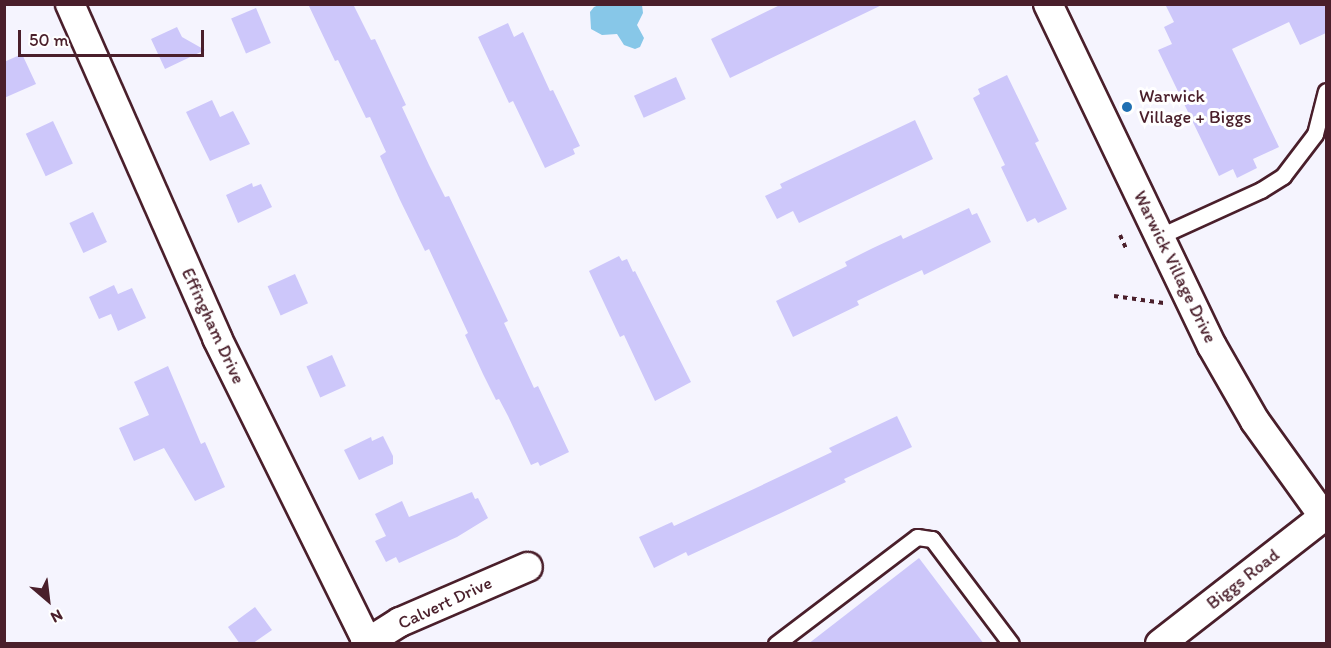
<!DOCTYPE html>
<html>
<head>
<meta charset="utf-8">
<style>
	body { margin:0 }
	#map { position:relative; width:1331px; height:648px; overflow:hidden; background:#f5f4fe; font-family:Itim,sans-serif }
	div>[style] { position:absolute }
	.water>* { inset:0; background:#87c7e8 }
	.building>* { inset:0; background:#cdc7fa; transform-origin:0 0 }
	.path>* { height:4px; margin-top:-2px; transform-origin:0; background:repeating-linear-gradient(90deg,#4a1f2b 0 4.5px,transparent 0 9px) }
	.roads { filter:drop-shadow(2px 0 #4a1f2b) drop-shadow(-2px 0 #4a1f2b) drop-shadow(0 2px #4a1f2b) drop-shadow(0 -2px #4a1f2b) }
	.lane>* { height:15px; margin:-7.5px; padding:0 7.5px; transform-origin:7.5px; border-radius:7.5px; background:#fff }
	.street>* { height:28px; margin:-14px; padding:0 14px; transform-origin:14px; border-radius:14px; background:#fff }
	.dots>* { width:16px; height:16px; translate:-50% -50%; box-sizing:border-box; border:3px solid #fff; border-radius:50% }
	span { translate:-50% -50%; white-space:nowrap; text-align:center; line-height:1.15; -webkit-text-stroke:6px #fff; paint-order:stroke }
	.poi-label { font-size:18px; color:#4a1f2b }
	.left { translate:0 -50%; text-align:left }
	.street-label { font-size:18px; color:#4a1f2b }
	.frame { position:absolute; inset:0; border:6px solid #4a1f2b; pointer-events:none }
	.north { position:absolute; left:18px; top:570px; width:60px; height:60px; -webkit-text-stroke:4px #fff; paint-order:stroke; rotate:152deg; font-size:16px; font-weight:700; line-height:24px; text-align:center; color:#4a1f2b }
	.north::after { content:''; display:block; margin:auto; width:21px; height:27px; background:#4a1f2b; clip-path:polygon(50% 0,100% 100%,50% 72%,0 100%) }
	.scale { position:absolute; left:18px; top:30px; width:186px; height:27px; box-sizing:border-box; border:3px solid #4a1f2b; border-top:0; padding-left:8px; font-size:18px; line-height:21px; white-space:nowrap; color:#4a1f2b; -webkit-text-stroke:4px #fff; paint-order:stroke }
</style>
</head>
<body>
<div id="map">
	<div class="water">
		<div style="clip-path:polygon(601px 4px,642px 5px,643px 13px,637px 25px,644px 38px,640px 47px,635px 49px,624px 45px,617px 34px,602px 35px,591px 29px,590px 12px,594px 7px)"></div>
	</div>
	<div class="building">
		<div style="clip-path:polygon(308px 4px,353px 4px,371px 40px,375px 39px,406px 105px,402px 107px,429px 165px,445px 197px,449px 196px,493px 289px,508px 321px,504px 323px,534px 388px,538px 386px,569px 452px,540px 466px,538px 462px,531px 465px,508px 416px,499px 399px,496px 400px,483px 374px,465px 335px,468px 333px,429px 249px,425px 251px,400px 200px,380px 156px,386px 152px,370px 117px,366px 118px,338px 60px,335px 61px)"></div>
		<div style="clip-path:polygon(782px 4px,884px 4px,730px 78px,711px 39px)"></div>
		<div style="clip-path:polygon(1165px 4px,1326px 4px,1326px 33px,1300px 45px,1289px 22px,1232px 49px,1279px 147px,1253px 159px,1257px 168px,1237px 178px,1233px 169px,1219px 176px,1158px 50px,1172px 44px,1164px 27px,1174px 22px)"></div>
		<div style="left:256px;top:8px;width:38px;height:27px;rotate:67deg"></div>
		<div style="clip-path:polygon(508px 23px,514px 37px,523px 32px,550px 91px,553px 90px,580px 146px,573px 149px,575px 154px,545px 168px,513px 101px,509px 103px,478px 37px)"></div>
		<div style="clip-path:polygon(177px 27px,182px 37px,205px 50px,165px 69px,151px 39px)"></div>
		<div style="clip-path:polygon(22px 54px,36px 84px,4px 98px,4px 62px)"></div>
		<div style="clip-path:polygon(1007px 75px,1039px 141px,1035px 143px,1067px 209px,1038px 223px,1035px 218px,1027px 222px,1001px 167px,1005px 165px,973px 98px,980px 94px,978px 89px)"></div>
		<div style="left:676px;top:77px;width:24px;height:46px;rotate:66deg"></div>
		<div style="clip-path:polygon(212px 100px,220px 117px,233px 111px,250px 144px,210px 161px,186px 112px)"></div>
		<div style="clip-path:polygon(915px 120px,933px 159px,799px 223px,793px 211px,777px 219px,765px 196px,782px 188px,780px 184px)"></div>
		<div style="left:53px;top:121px;width:47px;height:30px;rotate:65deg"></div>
		<div style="clip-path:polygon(252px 183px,253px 187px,261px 184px,272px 207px,238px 223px,226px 195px)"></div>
		<div style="clip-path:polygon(969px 208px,972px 215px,977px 213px,991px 242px,924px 275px,922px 270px,890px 285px,857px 301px,859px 305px,793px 337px,776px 301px,847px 266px,845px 262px,873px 248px,901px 235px,903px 239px)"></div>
		<div style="left:93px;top:212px;width:33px;height:26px;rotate:65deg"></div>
		<div style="clip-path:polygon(619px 256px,622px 261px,627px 259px,633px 272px,635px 271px,691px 382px,655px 401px,624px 335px,620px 337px,589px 271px)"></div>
		<div style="left:295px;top:274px;width:32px;height:30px;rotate:66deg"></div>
		<div style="clip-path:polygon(114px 285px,118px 294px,132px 288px,146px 318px,118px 331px,111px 314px,99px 319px,89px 297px)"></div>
		<div style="left:332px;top:355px;width:34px;height:28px;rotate:66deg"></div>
		<div style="clip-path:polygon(168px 366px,201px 444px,205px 442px,225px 487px,195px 501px,164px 448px,134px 461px,119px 428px,149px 415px,134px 382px)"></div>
		<div style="clip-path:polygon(897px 416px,912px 447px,844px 479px,846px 482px,781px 513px,688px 556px,686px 552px,654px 568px,639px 537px,672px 522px,674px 526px,741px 495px,832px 452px,829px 448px)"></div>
		<div style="clip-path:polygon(383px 436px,393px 456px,393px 464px,359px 480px,344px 450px,371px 437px,372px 441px)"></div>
		<div style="clip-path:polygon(472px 492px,475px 499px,478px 498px,488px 518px,457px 537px,399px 563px,396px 557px,386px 562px,375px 541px,386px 536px,375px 514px,402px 501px,409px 517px)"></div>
		<div style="clip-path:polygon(919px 558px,984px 644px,808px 644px)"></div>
		<div style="clip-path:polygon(255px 607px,272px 630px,252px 644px,240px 644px,228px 627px)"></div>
	</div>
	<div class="path">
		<div style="left:1120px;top:235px;width:17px;rotate:66deg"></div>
		<div style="left:1114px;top:296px;width:50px;rotate:8deg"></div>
	</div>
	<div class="roads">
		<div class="lane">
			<div style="left:1160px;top:236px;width:111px;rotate:-24.5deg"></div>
			<div style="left:1261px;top:190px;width:26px;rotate:-32deg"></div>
			<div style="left:1283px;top:176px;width:53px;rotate:-52.7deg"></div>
			<div style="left:1315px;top:134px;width:44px;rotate:-75.7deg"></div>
			<div style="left:776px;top:644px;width:177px;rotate:-37.2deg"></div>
			<div style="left:917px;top:537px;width:15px;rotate:8deg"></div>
			<div style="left:932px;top:539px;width:131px;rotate:53deg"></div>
		</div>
		<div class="street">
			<div style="left:70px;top:4px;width:365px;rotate:66.2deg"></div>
			<div style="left:217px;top:338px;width:339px;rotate:63.7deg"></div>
			<div style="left:1048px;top:4px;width:379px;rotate:64.4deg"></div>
			<div style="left:1212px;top:346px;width:86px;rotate:60.2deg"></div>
			<div style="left:1255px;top:421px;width:118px;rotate:54.3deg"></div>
			<div style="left:365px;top:644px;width:41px;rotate:-32.2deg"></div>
			<div style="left:400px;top:622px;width:139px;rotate:-23.3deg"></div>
			<div style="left:1160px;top:644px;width:210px;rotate:-37.9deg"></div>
		</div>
	</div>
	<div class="dots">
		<div style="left:1127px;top:107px;background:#1f6fb2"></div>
	</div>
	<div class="poi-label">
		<span class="left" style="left:1139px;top:107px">Warwick<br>Village + Biggs</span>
	</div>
	<div class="street-label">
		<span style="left:1175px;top:267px;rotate:64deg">Warwick Village Drive</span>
		<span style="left:213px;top:326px;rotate:65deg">Effingham Drive</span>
		<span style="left:1243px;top:579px;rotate:-38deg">Biggs Road</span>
		<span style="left:445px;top:603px;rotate:-25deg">Calvert Drive</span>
	</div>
	<div class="frame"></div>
	<div class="north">N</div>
	<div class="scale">50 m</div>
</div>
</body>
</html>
